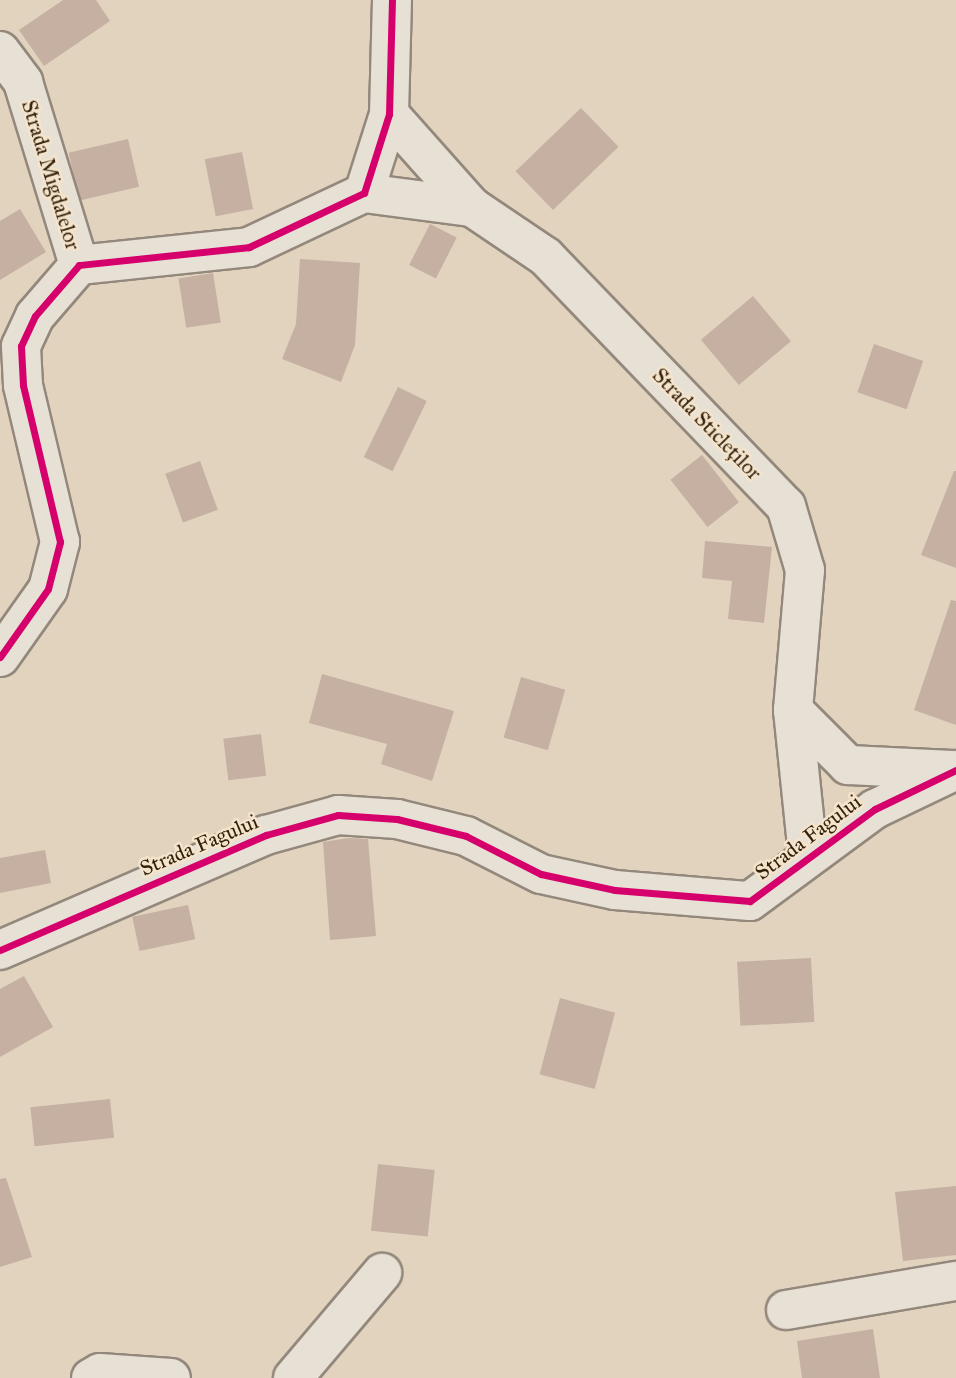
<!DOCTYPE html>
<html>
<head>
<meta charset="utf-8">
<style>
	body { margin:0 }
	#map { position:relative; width:956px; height:1378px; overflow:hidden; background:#e2d3bf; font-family:"IM FELL Great Primer",serif }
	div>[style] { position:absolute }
	.building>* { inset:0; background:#c5b0a2; transform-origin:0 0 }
	.roads { filter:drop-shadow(2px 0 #93887b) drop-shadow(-2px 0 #93887b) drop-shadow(0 2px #93887b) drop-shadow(0 -2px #93887b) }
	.minor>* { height:38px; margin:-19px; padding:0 19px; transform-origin:19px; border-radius:19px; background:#e7e0d5 }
	.cycleway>* { height:7px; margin:-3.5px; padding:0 3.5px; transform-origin:3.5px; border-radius:3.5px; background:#d6006c }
	span { translate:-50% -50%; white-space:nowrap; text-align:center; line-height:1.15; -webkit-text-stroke:5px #f5e4cc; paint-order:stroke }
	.street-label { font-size:21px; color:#311f0b }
</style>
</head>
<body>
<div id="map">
	<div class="building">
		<div style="clip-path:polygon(63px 0,96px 0,110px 21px,44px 66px,19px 30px)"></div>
		<div style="left:581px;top:108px;width:54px;height:91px;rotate:46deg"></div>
		<div style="left:128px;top:139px;width:49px;height:61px;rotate:77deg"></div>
		<div style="left:242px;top:152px;width:58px;height:38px;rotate:79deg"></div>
		<div style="clip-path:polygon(20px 209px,46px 252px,0 280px,0 221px)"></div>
		<div style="left:430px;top:224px;width:30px;height:46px;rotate:27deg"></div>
		<div style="clip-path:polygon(300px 259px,360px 263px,355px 345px,341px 382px,282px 359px,296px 324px)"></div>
		<div style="left:213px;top:273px;width:50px;height:35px;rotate:81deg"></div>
		<div style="left:753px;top:296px;width:59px;height:68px;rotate:50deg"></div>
		<div style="left:874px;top:344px;width:52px;height:51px;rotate:19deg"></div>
		<div style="left:398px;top:387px;width:32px;height:78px;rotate:26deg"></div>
		<div style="left:702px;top:455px;width:60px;height:40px;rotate:52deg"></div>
		<div style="left:200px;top:461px;width:52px;height:37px;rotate:70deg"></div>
		<div style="clip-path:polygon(954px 471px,956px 471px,956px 568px,921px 555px)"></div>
		<div style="clip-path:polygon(705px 541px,772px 547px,764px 623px,728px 619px,732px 581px,702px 578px)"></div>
		<div style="clip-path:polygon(951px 600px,956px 601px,956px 725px,914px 710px)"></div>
		<div style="clip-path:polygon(322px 674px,454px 711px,432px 781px,381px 764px,387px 744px,309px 723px)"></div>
		<div style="left:521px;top:677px;width:46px;height:63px;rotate:16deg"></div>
		<div style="left:261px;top:734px;width:42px;height:38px;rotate:83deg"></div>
		<div style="clip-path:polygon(349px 838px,368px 839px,376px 936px,330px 940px,323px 842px)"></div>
		<div style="clip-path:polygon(45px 850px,51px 883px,0 893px,0 858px)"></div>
		<div style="left:188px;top:905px;width:35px;height:57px;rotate:78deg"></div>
		<div style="left:811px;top:958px;width:64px;height:74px;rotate:87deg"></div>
		<div style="clip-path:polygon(24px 976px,53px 1027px,0 1057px,0 989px)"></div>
		<div style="left:560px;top:998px;width:57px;height:79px;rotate:15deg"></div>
		<div style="left:110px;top:1099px;width:39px;height:80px;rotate:84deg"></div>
		<div style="left:378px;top:1164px;width:57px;height:67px;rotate:6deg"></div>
		<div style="clip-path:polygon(6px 1178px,32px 1257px,0 1267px,0 1179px)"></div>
		<div style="clip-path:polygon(956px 1186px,956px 1255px,903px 1261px,895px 1192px)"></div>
		<div style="clip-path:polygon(873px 1329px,880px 1378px,802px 1378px,797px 1341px)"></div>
	</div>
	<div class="roads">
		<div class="minor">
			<div style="left:0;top:51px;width:39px;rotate:53deg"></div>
			<div style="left:23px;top:82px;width:191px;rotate:73deg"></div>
			<div style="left:389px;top:114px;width:125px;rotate:48.3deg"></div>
			<div style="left:472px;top:207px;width:89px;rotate:34deg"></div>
			<div style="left:546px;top:257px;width:346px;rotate:46.1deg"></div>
			<div style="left:786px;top:506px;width:67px;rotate:73.5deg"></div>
			<div style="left:805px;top:570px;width:141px;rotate:94.9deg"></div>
			<div style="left:793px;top:710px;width:146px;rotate:84.1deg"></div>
			<div style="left:364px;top:193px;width:109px;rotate:7.4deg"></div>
			<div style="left:0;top:657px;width:83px;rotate:-54.8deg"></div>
			<div style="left:48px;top:589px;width:49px;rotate:-75.7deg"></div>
			<div style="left:60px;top:542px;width:161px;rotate:-103.3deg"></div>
			<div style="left:23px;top:385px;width:39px;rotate:-93deg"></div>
			<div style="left:21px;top:346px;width:33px;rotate:-65deg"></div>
			<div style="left:35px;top:316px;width:67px;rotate:-49.2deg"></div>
			<div style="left:79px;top:265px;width:171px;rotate:-6deg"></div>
			<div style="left:249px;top:247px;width:127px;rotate:-25.2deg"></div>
			<div style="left:364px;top:193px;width:83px;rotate:-72.4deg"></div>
			<div style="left:389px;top:114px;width:114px;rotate:-88.5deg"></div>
			<div style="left:793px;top:710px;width:78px;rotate:45deg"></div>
			<div style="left:848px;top:765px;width:102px;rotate:2.8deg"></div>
			<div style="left:0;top:950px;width:290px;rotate:-23.4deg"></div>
			<div style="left:266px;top:835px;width:75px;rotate:-15.5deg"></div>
			<div style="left:338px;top:815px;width:59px;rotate:3.9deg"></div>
			<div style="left:397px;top:819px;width:71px;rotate:13.8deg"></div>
			<div style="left:466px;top:836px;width:84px;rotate:26.9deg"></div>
			<div style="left:541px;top:874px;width:76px;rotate:12.2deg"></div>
			<div style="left:615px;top:890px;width:135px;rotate:4.7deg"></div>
			<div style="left:750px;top:901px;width:155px;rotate:-36.4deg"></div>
			<div style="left:875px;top:809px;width:90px;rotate:-25.7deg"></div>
			<div style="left:786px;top:1310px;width:172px;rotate:-9.7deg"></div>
			<div style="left:91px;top:1378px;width:10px;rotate:-29deg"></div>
			<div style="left:100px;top:1373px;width:71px;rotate:4deg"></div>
			<div style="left:293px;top:1378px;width:138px;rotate:-49.7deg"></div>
		</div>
	</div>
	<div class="cycleway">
		<div style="left:0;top:657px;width:83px;rotate:-54.8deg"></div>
		<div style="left:48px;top:589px;width:49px;rotate:-75.7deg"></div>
		<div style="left:60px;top:542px;width:161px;rotate:-103.3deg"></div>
		<div style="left:23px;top:385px;width:39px;rotate:-93deg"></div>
		<div style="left:21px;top:346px;width:33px;rotate:-65deg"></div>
		<div style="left:35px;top:316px;width:67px;rotate:-49.2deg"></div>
		<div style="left:79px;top:265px;width:171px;rotate:-6deg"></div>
		<div style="left:249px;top:247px;width:127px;rotate:-25.2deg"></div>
		<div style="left:364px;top:193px;width:83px;rotate:-72.4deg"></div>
		<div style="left:389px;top:114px;width:114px;rotate:-88.5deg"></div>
		<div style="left:0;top:950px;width:290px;rotate:-23.4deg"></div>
		<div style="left:266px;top:835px;width:75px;rotate:-15.5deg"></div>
		<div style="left:338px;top:815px;width:59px;rotate:3.9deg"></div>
		<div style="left:397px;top:819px;width:71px;rotate:13.8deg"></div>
		<div style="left:466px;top:836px;width:84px;rotate:26.9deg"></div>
		<div style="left:541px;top:874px;width:76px;rotate:12.2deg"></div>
		<div style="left:615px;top:890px;width:135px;rotate:4.7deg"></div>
		<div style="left:750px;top:901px;width:155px;rotate:-36.4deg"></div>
		<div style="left:875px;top:809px;width:90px;rotate:-25.7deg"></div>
	</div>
	<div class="street-label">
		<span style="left:51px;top:175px;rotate:73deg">Strada Migdalelor</span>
		<span style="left:707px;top:424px;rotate:46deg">Strada Sticleților</span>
		<span style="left:808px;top:837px;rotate:-37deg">Strada Fagului</span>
		<span style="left:199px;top:845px;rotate:-23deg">Strada Fagului</span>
	</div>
</div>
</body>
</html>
